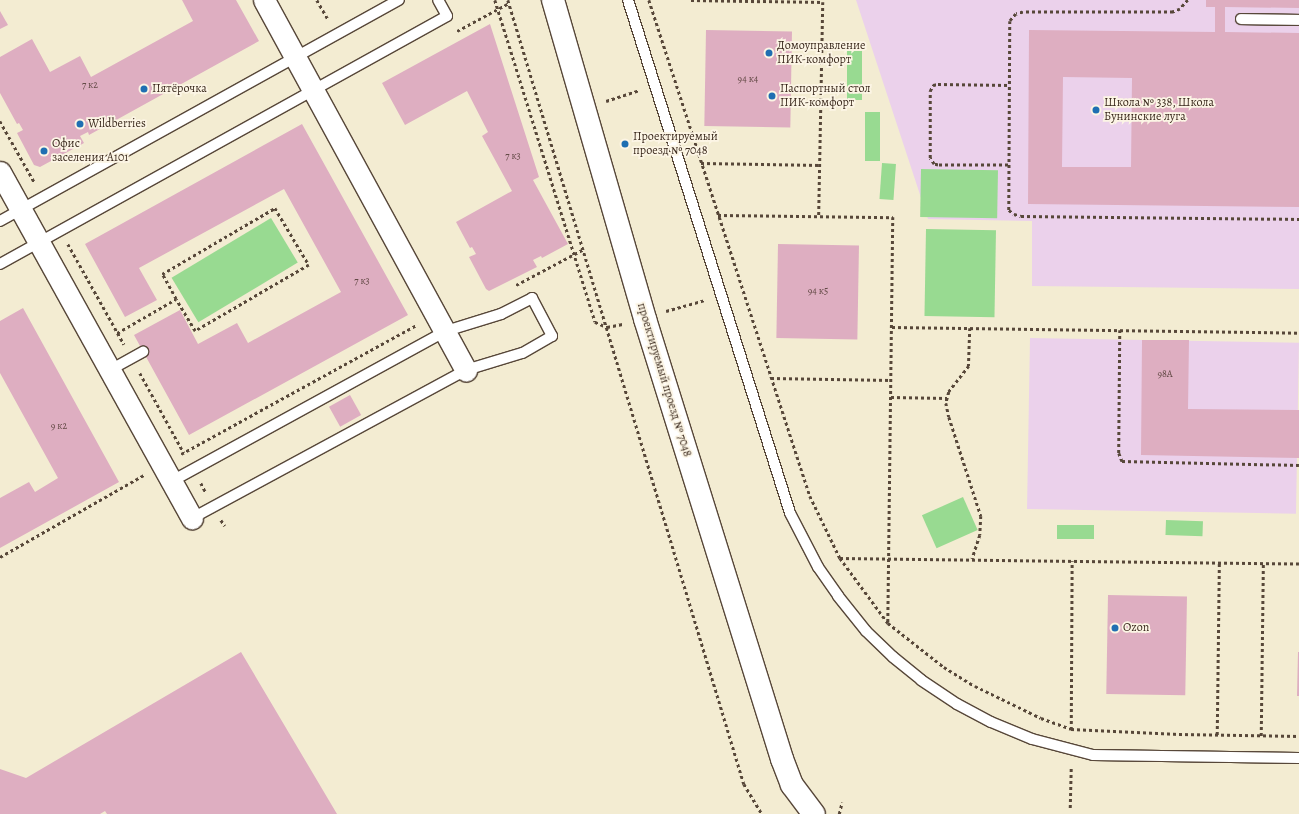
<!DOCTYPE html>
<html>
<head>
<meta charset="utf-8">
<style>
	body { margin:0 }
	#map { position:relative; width:1299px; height:814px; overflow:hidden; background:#f3ecd2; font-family:Alegreya,serif }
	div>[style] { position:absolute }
	.built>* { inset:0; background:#ebd1eb; transform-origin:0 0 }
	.green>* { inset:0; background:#98da91; transform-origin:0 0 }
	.building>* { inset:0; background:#deaec1; transform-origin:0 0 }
	.path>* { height:2.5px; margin-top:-1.25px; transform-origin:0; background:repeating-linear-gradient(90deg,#574739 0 3px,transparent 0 6px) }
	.roads { filter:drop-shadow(1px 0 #574739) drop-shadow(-1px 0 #574739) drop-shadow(0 1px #574739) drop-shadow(0 -1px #574739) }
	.lane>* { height:10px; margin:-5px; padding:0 5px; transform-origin:5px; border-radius:5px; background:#fff }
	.street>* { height:21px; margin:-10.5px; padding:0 10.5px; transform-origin:10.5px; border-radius:10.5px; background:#fff }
	.secondary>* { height:22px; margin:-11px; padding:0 11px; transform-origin:11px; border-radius:11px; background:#fff }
	.dots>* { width:11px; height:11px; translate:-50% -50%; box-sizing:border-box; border:2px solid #fcf5e5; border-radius:50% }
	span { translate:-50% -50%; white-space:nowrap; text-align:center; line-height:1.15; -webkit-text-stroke:3.5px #fcf5e5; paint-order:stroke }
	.number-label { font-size:10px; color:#644b47 }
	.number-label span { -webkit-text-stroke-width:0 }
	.poi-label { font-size:12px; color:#3b2a1e }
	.left { translate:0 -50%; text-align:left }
	.street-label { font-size:12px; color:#3b2a1e }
</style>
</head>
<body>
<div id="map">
	<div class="built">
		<div style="clip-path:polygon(856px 0,1299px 0,1299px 289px,1032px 286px,1032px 221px,928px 219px)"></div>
		<div style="left:1030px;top:338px;width:269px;height:171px;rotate:1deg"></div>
	</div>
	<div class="green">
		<div style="left:847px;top:51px;width:15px;height:49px"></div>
		<div style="left:865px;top:112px;width:15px;height:49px"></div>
		<div style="left:882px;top:163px;width:14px;height:36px;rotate:4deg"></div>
		<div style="left:921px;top:169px;width:77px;height:48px;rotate:1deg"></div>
		<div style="left:271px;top:218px;width:52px;height:116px;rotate:59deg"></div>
		<div style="left:926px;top:229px;width:70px;height:87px;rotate:1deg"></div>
		<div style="left:963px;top:497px;width:36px;height:45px;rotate:66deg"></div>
		<div style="left:1166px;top:520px;width:37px;height:15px;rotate:2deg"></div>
		<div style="left:1057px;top:525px;width:37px;height:14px"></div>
	</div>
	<div class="building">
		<div style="clip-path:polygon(182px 0,236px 0,259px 41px,89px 135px,88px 132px,80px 136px,84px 143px,40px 167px,34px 165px,17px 133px,23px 130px,19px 123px,17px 124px,0 93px,0 57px,32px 39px,50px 72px,80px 56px,91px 77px,193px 21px)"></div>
		<div style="clip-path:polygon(evenodd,1206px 0,1299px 0,1299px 8px,1225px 7px,1225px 32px,1299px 33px,1299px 207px,1028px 204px,1029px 30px,1215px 32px,1215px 7px,1206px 7px,1206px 0,1063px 77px,1132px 78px,1131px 167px,1062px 167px,1063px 77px)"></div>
		<div style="clip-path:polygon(0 11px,8px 25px,0 29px)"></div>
		<div style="clip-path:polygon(490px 24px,539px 177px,533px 180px,568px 244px,542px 258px,541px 256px,533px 260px,537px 267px,489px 291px,486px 289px,469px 257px,476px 254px,472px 247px,470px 248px,456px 222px,512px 191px,482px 136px,488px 132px,467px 91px,405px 125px,382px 83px)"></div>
		<div style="left:706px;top:30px;width:86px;height:96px;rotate:1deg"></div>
		<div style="clip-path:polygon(302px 124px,408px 315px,189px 435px,134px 335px,180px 310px,198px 344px,237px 323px,248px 343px,341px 292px,284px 189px,139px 268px,157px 300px,125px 317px,85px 244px)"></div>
		<div style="left:778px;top:244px;width:81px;height:94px;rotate:1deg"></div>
		<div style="clip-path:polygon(23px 308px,119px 482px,0 548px,0 498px,29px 482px,35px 492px,58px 478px,0 373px,0 321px)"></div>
		<div style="clip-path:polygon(1142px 340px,1189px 340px,1188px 409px,1299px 410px,1299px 458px,1141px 455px)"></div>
		<div style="left:350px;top:395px;width:23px;height:24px;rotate:61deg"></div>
		<div style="left:1108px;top:595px;width:79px;height:99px;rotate:1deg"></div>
		<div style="clip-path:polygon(241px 652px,337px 814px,107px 814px,105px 811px,100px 814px,0 814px,0 769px,26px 778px)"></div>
		<div style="clip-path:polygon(1298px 652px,1299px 652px,1299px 696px,1297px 696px)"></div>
	</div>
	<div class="path">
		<div style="left:317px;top:0;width:22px;rotate:60deg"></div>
		<div style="left:495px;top:0;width:337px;rotate:72.7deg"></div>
		<div style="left:595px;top:322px;width:13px;rotate:23deg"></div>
		<div style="left:607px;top:327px;width:16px;rotate:-11deg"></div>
		<div style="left:508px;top:0;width:819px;rotate:73.25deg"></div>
		<div style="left:744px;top:784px;width:35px;rotate:59deg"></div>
		<div style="left:649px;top:0;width:521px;rotate:72.02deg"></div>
		<div style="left:810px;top:496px;width:69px;rotate:64.2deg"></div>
		<div style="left:840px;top:558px;width:81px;rotate:53.6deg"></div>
		<div style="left:888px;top:623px;width:71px;rotate:38.2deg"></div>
		<div style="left:944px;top:667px;width:36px;rotate:32deg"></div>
		<div style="left:975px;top:686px;width:73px;rotate:25.9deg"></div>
		<div style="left:1041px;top:718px;width:32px;rotate:20deg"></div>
		<div style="left:1071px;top:729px;width:108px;rotate:2.7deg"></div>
		<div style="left:1179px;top:734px;width:120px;rotate:1deg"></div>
		<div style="left:691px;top:0;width:132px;rotate:0.9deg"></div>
		<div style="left:823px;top:2px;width:214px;rotate:91.1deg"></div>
		<div style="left:1188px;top:0;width:12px;rotate:132deg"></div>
		<div style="left:1180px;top:9px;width:8px;rotate:157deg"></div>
		<div style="left:1173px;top:12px;width:150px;rotate:180deg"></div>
		<div style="left:1023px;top:12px;width:7px;rotate:164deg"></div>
		<div style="left:1016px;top:14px;width:9px;rotate:131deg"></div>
		<div style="left:1010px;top:21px;width:189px;rotate:90.3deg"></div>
		<div style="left:1009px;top:210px;width:6px;rotate:39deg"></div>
		<div style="left:1014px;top:214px;width:7px;rotate:16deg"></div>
		<div style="left:1021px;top:216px;width:278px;rotate:0.6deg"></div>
		<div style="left:457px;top:31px;width:59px;rotate:-28.3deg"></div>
		<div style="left:606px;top:101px;width:35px;rotate:-18deg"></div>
		<div style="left:0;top:121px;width:71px;rotate:60.6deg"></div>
		<div style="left:701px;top:163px;width:119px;rotate:1deg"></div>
		<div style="left:1008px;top:165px;width:70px;rotate:180deg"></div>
		<div style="left:938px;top:165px;width:4px;rotate:-166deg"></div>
		<div style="left:934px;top:164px;width:7px;rotate:-124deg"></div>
		<div style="left:930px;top:158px;width:67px;rotate:-90deg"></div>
		<div style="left:930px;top:91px;width:7px;rotate:-63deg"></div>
		<div style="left:933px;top:85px;width:5px;rotate:-11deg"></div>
		<div style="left:938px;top:84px;width:71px;rotate:0.8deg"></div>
		<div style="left:718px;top:215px;width:175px;rotate:0.7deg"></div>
		<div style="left:893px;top:217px;width:405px;rotate:90.7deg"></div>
		<div style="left:68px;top:244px;width:115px;rotate:60.8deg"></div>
		<div style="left:516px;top:285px;width:77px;rotate:-27.9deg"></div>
		<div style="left:666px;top:311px;width:41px;rotate:-15.8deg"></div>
		<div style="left:892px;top:327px;width:407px;rotate:0.8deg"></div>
		<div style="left:970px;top:328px;width:38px;rotate:92deg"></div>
		<div style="left:969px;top:366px;width:33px;rotate:128deg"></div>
		<div style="left:949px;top:392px;width:11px;rotate:105deg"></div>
		<div style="left:946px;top:403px;width:14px;rotate:78deg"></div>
		<div style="left:949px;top:417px;width:104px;rotate:72.1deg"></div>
		<div style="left:981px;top:516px;width:19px;rotate:93deg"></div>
		<div style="left:980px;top:535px;width:25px;rotate:108deg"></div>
		<div style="left:1120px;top:330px;width:123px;rotate:90.5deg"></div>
		<div style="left:1119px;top:453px;width:9px;rotate:69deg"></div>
		<div style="left:1122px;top:461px;width:177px;rotate:1.3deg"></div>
		<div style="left:117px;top:333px;width:68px;rotate:-30deg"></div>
		<div style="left:176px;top:299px;width:29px;rotate:-119deg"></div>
		<div style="left:162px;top:274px;width:131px;rotate:-30.3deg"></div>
		<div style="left:275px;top:208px;width:66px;rotate:59.2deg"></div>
		<div style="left:309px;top:265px;width:132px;rotate:149.9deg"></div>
		<div style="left:195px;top:331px;width:37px;rotate:-121deg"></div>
		<div style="left:140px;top:373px;width:91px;rotate:61.2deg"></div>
		<div style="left:771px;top:378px;width:120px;rotate:1deg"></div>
		<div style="left:891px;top:397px;width:56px;rotate:1deg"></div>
		<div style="left:181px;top:454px;width:269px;rotate:-28.7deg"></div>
		<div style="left:201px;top:483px;width:11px;rotate:63deg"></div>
		<div style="left:221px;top:520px;width:7px;rotate:56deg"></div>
		<div style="left:0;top:557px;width:166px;rotate:-29.7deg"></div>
		<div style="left:840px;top:558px;width:459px;rotate:0.7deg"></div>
		<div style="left:1071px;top:730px;width:169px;rotate:-89.7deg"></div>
		<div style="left:1217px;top:735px;width:173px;rotate:-89.3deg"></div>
		<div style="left:1261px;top:736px;width:173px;rotate:-89.3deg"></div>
		<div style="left:1070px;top:808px;width:41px;rotate:-88.6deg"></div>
		<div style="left:839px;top:814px;width:12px;rotate:-76deg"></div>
	</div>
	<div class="roads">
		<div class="lane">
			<div style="left:628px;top:0;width:538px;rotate:72.47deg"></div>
			<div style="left:790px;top:513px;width:61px;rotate:62.6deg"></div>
			<div style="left:818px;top:567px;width:35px;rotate:55deg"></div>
			<div style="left:838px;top:596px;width:45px;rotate:51.3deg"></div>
			<div style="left:866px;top:631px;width:37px;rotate:44deg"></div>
			<div style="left:893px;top:657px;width:36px;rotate:39deg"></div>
			<div style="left:921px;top:680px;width:43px;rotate:33.7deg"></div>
			<div style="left:957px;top:704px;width:38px;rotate:28deg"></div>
			<div style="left:991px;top:722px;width:44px;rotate:22.5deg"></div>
			<div style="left:1032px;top:739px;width:63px;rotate:14.7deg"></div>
			<div style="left:1093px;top:755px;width:206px;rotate:0.8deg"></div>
			<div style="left:1241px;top:19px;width:58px;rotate:1deg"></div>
			<div style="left:0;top:221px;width:456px;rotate:-29deg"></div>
			<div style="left:0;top:264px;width:511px;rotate:-29.02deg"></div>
			<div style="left:447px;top:16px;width:18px;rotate:-119deg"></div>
			<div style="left:110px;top:370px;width:38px;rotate:-29deg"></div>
			<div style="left:172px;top:481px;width:312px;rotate:-28.7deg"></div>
			<div style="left:446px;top:331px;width:58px;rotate:-17.2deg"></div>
			<div style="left:501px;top:314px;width:35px;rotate:-27deg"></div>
			<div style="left:532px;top:298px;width:43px;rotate:62.2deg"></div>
			<div style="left:552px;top:336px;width:34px;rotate:150deg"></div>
			<div style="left:522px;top:353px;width:59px;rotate:163.1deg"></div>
			<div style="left:466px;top:370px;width:311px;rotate:151.6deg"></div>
		</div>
		<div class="street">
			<div style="left:264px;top:0;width:422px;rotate:61.4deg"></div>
			<div style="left:0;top:172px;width:396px;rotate:61deg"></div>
		</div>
		<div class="secondary">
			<div style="left:553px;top:0;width:332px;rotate:73.9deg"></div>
			<div style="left:645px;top:319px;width:461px;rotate:72.7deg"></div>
			<div style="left:782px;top:759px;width:28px;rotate:69deg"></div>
			<div style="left:792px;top:785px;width:36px;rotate:53deg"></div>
		</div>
	</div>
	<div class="dots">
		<div style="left:769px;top:53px;background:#1f6fb2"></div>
		<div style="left:144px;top:89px;background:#1f6fb2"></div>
		<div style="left:772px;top:96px;background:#1f6fb2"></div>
		<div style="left:1096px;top:110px;background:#1f6fb2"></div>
		<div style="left:80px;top:124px;background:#1f6fb2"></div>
		<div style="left:625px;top:144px;background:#1f6fb2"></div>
		<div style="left:44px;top:151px;background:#1f6fb2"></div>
		<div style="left:1115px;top:628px;background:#1f6fb2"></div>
	</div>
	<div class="number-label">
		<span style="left:748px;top:79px">94 к4</span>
		<span style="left:90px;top:85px">7 к2</span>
		<span style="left:513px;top:156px">7 к3</span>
		<span style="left:362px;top:281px">7 к3</span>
		<span style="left:818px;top:291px">94 к5</span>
		<span style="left:1165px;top:374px">98А</span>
		<span style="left:59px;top:426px">9 к2</span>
	</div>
	<div class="poi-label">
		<span class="left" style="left:777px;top:53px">Домоуправление<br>ПИК-комфорт</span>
		<span class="left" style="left:152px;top:89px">Пятёрочка</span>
		<span class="left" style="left:780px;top:96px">Паспортный стол<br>ПИК-комфорт</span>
		<span class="left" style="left:1104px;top:110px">Школа № 338, Школа<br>Бунинские луга</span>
		<span class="left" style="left:88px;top:124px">Wildberries</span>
		<span class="left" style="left:633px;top:144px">Проектируемый<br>проезд № 7048</span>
		<span class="left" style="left:52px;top:151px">Офис<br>заселения А101</span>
		<span class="left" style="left:1123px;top:628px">Ozon</span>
	</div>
	<div class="street-label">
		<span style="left:664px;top:380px;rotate:73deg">проектируемый проезд № 7048</span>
	</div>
</div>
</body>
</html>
